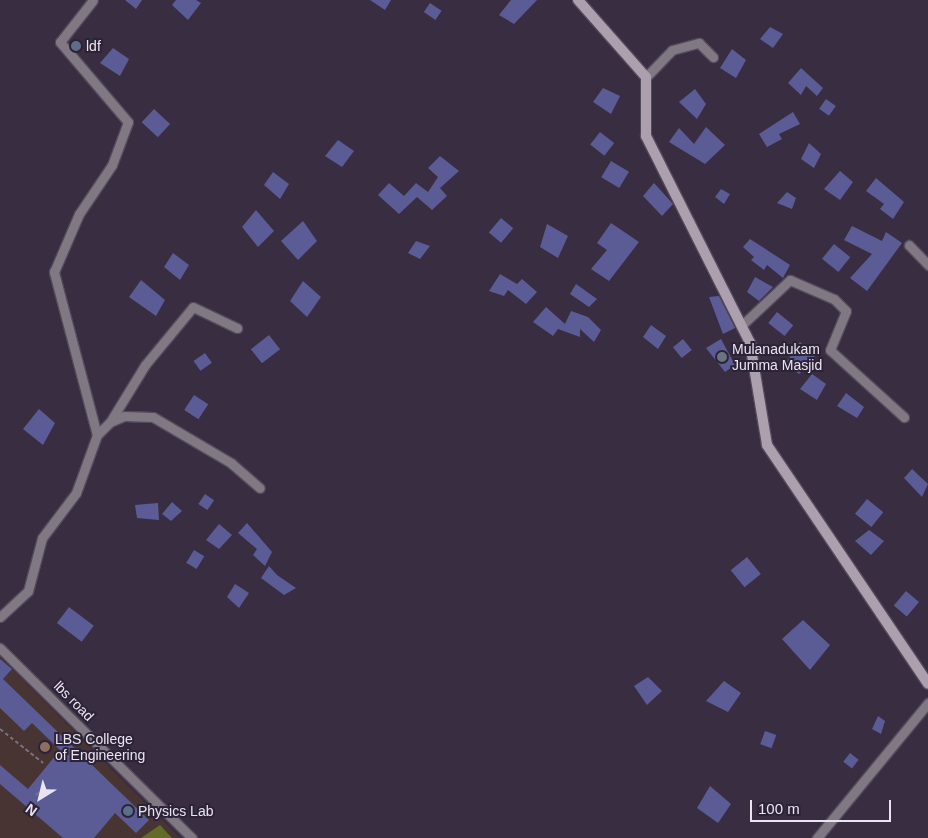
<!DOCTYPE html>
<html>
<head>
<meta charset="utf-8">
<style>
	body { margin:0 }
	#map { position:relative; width:928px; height:838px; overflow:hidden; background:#382d41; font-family:Helvetica,sans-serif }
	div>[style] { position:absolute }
	.education>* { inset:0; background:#483432 }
	.forest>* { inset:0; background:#626c28 }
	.building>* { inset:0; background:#5b5c96; transform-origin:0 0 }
	.path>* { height:2px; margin-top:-1px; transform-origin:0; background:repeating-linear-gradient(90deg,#797081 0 4px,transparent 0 6.5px) }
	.roads { filter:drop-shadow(1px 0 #544a5d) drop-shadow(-1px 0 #544a5d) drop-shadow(0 1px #544a5d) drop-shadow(0 -1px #544a5d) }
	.minor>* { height:9px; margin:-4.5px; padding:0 4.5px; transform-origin:4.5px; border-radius:4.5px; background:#807882 }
	.secondary>* { height:10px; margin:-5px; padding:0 5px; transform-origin:5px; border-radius:5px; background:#ada0ae }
	.dots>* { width:14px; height:14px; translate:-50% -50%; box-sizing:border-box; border:2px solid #2d2337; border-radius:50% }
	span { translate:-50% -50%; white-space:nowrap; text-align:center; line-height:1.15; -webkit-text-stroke:4px #2d2337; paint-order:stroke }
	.poi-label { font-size:14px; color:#eae4f1 }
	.left { translate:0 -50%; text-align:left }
	.street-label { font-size:14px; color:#eae4f1 }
	.north { position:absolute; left:15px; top:773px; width:50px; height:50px; -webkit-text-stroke:4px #2d2337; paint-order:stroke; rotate:216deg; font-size:14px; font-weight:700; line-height:20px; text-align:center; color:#eae4f1 }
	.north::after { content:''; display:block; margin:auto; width:18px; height:22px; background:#eae4f1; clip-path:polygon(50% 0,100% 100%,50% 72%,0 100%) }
	.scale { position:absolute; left:750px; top:800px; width:141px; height:22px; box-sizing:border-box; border:2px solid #eae4f1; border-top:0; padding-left:6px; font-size:15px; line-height:18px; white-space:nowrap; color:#eae4f1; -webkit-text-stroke:4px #2d2337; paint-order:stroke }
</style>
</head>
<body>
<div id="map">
	<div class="education">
		<div style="clip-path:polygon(0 657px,180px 838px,0 838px)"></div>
	</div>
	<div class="forest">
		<div style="clip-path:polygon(160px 825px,172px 838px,141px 838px)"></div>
	</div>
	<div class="building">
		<div style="clip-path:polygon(125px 0,142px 0,136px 9px)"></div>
		<div style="clip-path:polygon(176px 0,196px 0,201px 3px,188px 20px,172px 5px)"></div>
		<div style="clip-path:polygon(370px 0,391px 0,385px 10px)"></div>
		<div style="clip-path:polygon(511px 0,537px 0,514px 24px,499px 15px)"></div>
		<div style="left:430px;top:3px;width:14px;height:11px;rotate:34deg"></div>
		<div style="clip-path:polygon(770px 27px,783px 34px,773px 48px,760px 39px)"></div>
		<div style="clip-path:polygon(113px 48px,129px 59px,120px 76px,100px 63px)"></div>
		<div style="clip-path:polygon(732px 49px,746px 60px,736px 78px,720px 68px)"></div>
		<div style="clip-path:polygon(801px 68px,823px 88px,817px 96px,806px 86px,801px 95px,788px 83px)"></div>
		<div style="clip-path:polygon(603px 88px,620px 96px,611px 114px,593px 102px)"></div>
		<div style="clip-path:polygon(695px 89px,706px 104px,697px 119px,679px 102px)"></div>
		<div style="left:826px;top:99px;width:12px;height:12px;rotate:35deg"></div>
		<div style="left:154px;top:109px;width:22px;height:18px;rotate:43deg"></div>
		<div style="clip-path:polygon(793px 112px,800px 124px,779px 134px,782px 139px,767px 147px,759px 134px)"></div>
		<div style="clip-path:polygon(706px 127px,725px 145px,705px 164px,669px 142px,679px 128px,694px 144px)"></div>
		<div style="left:600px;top:132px;width:18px;height:16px;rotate:38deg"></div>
		<div style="clip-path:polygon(338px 140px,354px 151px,342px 167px,325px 156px)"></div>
		<div style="clip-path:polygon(809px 143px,821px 154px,814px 168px,801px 159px)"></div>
		<div style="clip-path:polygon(440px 156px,459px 171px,440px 188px,447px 196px,432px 210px,417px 197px,399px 214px,378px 195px,389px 183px,404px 196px,416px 183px,428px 192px,438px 177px,428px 168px)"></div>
		<div style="left:611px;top:161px;width:21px;height:19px;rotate:31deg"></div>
		<div style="clip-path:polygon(840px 171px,853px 182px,840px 200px,824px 189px)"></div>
		<div style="clip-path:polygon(273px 172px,289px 184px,280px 199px,264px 185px)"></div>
		<div style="clip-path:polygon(876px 178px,904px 202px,893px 219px,880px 209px,884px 204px,866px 191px)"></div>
		<div style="clip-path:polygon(654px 183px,673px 204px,662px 216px,643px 196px)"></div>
		<div style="clip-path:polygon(721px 189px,730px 194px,724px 204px,715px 197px)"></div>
		<div style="clip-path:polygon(787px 192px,796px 198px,792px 209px,777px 203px)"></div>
		<div style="clip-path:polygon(256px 210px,274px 231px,258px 247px,242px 227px)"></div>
		<div style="left:501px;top:218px;width:16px;height:19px;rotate:40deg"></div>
		<div style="clip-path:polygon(303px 221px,317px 241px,298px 260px,281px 241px)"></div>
		<div style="clip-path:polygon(611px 223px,639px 242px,609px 281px,591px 269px,607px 250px,597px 243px)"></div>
		<div style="clip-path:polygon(547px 224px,568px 236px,558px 258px,540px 247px)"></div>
		<div style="clip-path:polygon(852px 226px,882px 241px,886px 232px,902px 243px,867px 291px,850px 278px,872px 254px,844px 240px)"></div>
		<div style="clip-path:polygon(750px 239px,790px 265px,783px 278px,767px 265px,764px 270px,751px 260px,754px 257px,743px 247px)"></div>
		<div style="clip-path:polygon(416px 241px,430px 246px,420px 259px,408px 253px)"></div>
		<div style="left:834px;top:244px;width:21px;height:19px;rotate:39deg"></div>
		<div style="clip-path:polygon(173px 253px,189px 265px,180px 280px,164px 267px)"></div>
		<div style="clip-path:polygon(500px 274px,517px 284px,522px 279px,537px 292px,526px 304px,508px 290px,504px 296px,489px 291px)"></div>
		<div style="clip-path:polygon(755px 277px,773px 287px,759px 301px,747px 292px)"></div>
		<div style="clip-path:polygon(141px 280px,165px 300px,156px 316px,129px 297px)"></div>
		<div style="clip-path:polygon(303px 281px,321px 297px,307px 317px,290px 301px)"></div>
		<div style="clip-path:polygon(576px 284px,597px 299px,589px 307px,570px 294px)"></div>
		<div style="clip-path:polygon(719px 296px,735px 328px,723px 334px,709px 297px)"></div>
		<div style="clip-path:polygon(546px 307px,565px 324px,571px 311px,588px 317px,601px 330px,594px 342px,580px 329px,580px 337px,558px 329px,553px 336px,533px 322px)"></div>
		<div style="left:777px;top:312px;width:21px;height:14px;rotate:39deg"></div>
		<div style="clip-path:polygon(651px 325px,666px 336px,658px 349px,643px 337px)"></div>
		<div style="left:269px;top:335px;width:18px;height:23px;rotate:52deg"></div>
		<div style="left:683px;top:339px;width:14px;height:13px;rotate:51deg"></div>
		<div style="clip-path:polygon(721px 339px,735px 365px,725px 372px,706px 348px)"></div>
		<div style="clip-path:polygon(800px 342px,816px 358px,799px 374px,785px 364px)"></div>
		<div style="left:205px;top:353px;width:12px;height:14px;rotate:55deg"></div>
		<div style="clip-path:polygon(812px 374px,826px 384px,817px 400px,800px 389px)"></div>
		<div style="clip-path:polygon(846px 393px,864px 407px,857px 418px,837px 406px)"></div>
		<div style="left:194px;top:395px;width:17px;height:18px;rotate:33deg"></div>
		<div style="clip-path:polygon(39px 409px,55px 423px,43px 445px,23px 429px)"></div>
		<div style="clip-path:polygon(912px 469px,928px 484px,922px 497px,904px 478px)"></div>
		<div style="left:205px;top:494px;width:11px;height:12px;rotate:34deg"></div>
		<div style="left:867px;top:499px;width:21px;height:19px;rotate:39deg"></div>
		<div style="clip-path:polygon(172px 502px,182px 511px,171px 521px,162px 514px)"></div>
		<div style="clip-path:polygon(158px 503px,159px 520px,137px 518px,135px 505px)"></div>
		<div style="clip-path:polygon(247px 523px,272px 552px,265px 566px,253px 555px,257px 549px,238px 533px)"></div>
		<div style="clip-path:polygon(219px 524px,232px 535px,219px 549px,206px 540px)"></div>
		<div style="clip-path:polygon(869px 530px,884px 541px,871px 555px,855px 541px)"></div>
		<div style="left:194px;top:550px;width:12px;height:15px;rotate:31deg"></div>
		<div style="left:747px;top:557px;width:22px;height:21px;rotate:51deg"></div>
		<div style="clip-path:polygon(269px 566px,277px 575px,296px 588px,284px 595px,261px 578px)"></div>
		<div style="clip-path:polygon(235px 584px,249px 593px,239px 608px,227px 597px)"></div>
		<div style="left:906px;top:591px;width:17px;height:19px;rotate:40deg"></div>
		<div style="left:69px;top:607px;width:31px;height:20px;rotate:37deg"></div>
		<div style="clip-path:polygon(803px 620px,830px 645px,810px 670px,782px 639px)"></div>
		<div style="clip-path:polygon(0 659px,12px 669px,3px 679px,149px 820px,136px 833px,115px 813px,94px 838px,63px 838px,0 784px,0 765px,28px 789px,60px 750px,32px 723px,24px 731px,0 708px)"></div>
		<div style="clip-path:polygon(648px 677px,662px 691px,647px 705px,634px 686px)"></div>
		<div style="clip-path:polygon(724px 681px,741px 693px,728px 712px,706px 701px)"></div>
		<div style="clip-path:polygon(878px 716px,885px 721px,881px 734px,872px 729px)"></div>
		<div style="left:765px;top:731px;width:12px;height:14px;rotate:20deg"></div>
		<div style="left:850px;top:753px;width:11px;height:11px;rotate:38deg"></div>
		<div style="clip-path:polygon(710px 786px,731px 804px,718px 823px,697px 808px)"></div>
	</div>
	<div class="path">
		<div style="left:0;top:729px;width:55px;rotate:38.3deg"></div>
		<div style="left:36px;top:795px;width:4px;rotate:-45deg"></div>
	</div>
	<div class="roads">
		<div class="minor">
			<div style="left:646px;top:77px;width:37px;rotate:-46deg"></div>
			<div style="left:672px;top:50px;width:28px;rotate:-15deg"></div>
			<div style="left:699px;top:43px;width:20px;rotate:45deg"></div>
			<div style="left:909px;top:245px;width:28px;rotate:46deg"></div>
			<div style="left:742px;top:325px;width:66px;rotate:-43.2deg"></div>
			<div style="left:790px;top:280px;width:48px;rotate:23.4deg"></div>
			<div style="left:834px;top:299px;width:17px;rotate:45deg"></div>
			<div style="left:846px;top:311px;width:42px;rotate:112.3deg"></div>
			<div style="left:830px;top:350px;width:100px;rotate:42.2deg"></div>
			<div style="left:110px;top:422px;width:67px;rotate:-58.4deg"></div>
			<div style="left:145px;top:365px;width:75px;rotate:-50.4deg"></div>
			<div style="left:193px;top:307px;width:49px;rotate:25.5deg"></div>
			<div style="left:97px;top:435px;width:18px;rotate:-45deg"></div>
			<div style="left:110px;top:422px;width:15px;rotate:-23deg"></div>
			<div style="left:124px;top:416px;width:29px;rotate:2deg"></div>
			<div style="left:153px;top:417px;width:91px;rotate:30.5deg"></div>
			<div style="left:231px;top:463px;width:38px;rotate:41deg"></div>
			<div style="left:0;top:617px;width:38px;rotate:-43deg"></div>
			<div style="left:28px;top:591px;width:55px;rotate:-75.2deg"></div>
			<div style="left:42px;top:538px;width:56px;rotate:-52.9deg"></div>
			<div style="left:76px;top:493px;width:62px;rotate:-70.1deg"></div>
			<div style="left:97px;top:435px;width:169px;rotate:-104.8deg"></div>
			<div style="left:54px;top:272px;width:63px;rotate:-66.7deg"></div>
			<div style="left:79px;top:214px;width:59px;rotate:-56deg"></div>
			<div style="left:112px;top:165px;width:46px;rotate:-69.6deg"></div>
			<div style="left:128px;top:122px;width:105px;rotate:-130.4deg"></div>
			<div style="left:60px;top:42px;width:53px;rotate:-51.8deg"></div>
			<div style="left:0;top:648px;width:270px;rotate:44.7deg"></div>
			<div style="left:817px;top:838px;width:175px;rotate:-50.6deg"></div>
		</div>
		<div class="secondary">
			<div style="left:578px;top:0;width:103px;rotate:48.6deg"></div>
			<div style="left:646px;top:77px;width:59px;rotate:90deg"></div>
			<div style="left:646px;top:136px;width:232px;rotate:63.3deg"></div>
			<div style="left:750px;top:343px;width:103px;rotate:80.5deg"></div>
			<div style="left:767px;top:445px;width:288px;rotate:56deg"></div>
		</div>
	</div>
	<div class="dots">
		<div style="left:76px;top:46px;background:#5c6f8a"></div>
		<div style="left:722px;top:357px;background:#6b7280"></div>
		<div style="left:45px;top:747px;background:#8d6e63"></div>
		<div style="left:128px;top:811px;background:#5c6f8a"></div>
	</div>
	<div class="poi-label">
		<span class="left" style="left:86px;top:46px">ldf</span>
		<span class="left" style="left:732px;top:357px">Mulanadukam<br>Jumma Masjid</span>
		<span class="left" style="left:55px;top:747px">LBS College<br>of Engineering</span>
		<span class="left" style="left:138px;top:811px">Physics Lab</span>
	</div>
	<div class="street-label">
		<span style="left:74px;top:701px;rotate:45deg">lbs road</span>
	</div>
	<div class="north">N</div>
	<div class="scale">100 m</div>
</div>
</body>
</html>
